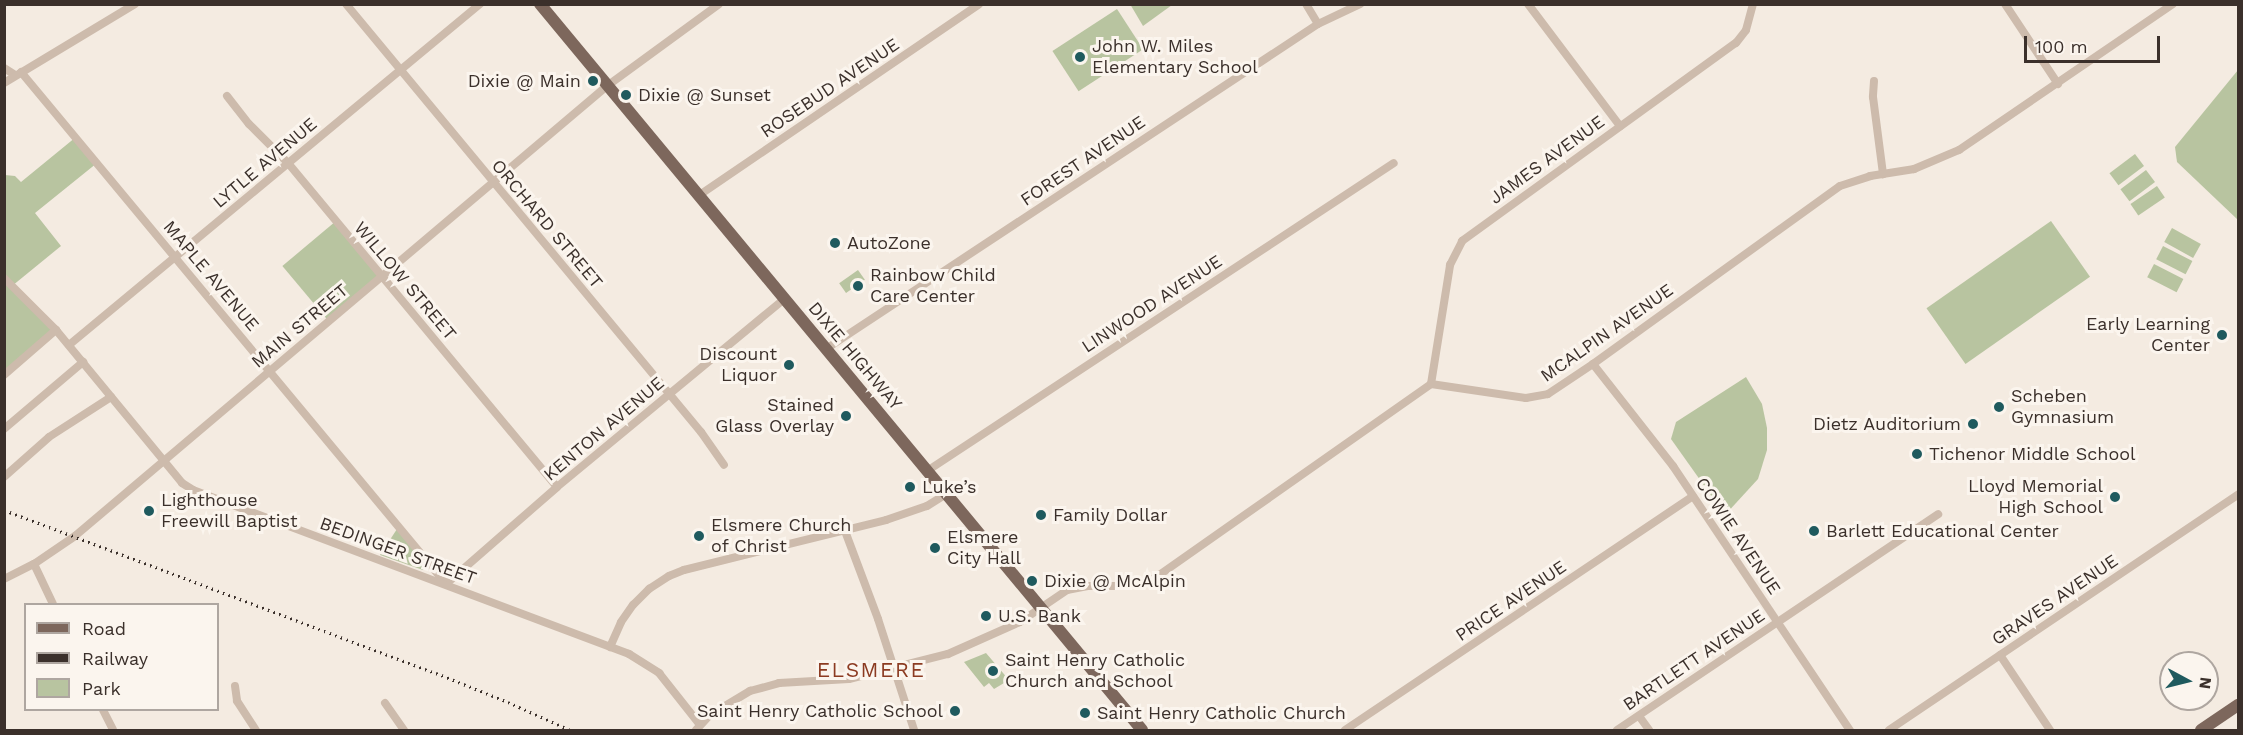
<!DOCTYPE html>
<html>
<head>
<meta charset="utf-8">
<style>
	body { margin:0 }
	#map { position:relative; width:2243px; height:735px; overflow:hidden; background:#f4ebe1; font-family:"Work Sans",sans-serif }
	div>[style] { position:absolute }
	.green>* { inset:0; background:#b8c4a0; transform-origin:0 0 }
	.minor>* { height:8px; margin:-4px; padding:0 4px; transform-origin:4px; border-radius:4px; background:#cdbbac }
	.primary>* { height:12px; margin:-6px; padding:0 6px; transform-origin:6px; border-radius:6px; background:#7d675c }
	.rail>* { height:3px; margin-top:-1.5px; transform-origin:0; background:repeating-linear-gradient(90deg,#3b302b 0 1.5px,transparent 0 6px) }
	.dots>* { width:16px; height:16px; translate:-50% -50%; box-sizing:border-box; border:3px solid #fbf5ee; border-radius:50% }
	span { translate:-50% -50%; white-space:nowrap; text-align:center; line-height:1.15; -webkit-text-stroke:6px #fbf5ee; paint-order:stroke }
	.poi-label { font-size:18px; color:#3b302b }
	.left { translate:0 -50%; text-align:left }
	.right { translate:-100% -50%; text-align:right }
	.street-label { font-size:18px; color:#3b302b }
	.quarter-label { font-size:21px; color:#8c3b22; letter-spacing:1.5px }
	.frame { position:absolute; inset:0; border:6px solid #3b302b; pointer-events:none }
	.legend { position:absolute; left:24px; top:603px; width:195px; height:108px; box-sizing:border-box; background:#fbf5ee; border:2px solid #aea6a0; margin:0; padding:8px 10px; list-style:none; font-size:18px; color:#3b302b }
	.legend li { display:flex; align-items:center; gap:12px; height:30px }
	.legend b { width:30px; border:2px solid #aea6a0 }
	.north { position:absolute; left:2159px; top:651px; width:60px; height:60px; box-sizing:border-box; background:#fbf5ee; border:2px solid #aea6a0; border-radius:50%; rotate:97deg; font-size:16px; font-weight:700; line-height:24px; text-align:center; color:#3b302b }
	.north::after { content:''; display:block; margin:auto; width:21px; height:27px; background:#1f5a5e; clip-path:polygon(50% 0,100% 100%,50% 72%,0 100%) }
	.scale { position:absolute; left:2024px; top:36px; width:136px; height:27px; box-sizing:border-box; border:3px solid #3b302b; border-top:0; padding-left:8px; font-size:18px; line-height:21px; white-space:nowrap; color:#3b302b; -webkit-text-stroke:4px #fbf5ee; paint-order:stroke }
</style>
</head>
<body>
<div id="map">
	<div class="green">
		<div style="clip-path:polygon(1130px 4px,1172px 4px,1172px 5px,1143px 26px)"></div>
		<div style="left:1117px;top:9px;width:48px;height:77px;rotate:57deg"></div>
		<div style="clip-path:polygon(2238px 70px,2238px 220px,2177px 162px,2175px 147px)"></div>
		<div style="clip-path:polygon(76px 137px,97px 163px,35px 213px,61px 246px,12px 286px,56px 330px,5px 375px,5px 175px,15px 176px,21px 182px)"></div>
		<div style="left:2135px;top:154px;width:15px;height:32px;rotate:53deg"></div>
		<div style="left:2146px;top:170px;width:15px;height:32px;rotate:53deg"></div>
		<div style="left:2157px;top:186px;width:14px;height:32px;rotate:56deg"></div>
		<div style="left:336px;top:221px;width:73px;height:70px;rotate:50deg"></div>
		<div style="left:2051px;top:221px;width:68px;height:152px;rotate:55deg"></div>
		<div style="left:2172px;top:228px;width:33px;height:16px;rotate:29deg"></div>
		<div style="left:2163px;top:246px;width:33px;height:15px;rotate:27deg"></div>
		<div style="left:2154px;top:264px;width:33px;height:15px;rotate:27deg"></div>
		<div style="left:858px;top:270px;width:12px;height:23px;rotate:55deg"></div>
		<div style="clip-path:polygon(1746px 377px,1762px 404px,1767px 428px,1767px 450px,1758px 479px,1725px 515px,1671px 439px,1676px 422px)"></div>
		<div style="clip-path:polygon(397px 529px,426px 565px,423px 570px,380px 555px)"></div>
		<div style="clip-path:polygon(986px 653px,1009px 680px,994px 689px,989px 683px,984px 687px,964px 662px)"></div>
	</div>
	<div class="minor">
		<div style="left:346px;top:4px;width:556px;rotate:50.33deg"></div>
		<div style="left:701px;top:432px;width:40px;rotate:55.1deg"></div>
		<div style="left:1306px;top:4px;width:23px;rotate:59deg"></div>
		<div style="left:1528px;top:4px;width:153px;rotate:53deg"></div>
		<div style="left:2005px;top:4px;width:96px;rotate:56.5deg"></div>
		<div style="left:4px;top:68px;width:13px;rotate:32deg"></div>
		<div style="left:21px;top:72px;width:665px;rotate:50.3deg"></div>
		<div style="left:446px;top:584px;width:147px;rotate:-41.1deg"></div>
		<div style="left:557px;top:487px;width:295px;rotate:-39.6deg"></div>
		<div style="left:1874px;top:81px;width:16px;rotate:94deg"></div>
		<div style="left:1873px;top:97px;width:78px;rotate:82.6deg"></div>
		<div style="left:4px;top:83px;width:153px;rotate:-31.1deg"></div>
		<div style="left:227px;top:96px;width:36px;rotate:52deg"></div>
		<div style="left:249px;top:124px;width:55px;rotate:45deg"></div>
		<div style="left:288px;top:163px;width:421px;rotate:50.3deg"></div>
		<div style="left:698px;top:196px;width:340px;rotate:-34.3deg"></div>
		<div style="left:4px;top:278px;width:74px;rotate:45deg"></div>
		<div style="left:56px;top:330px;width:198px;rotate:50.5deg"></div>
		<div style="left:182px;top:483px;width:13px;rotate:32deg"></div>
		<div style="left:193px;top:490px;width:466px;rotate:20.6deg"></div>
		<div style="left:629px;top:654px;width:36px;rotate:32deg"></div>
		<div style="left:659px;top:673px;width:66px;rotate:51.7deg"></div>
		<div style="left:69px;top:345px;width:534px;rotate:-39.68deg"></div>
		<div style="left:826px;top:349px;width:590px;rotate:-33.45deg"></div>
		<div style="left:1318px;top:24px;width:47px;rotate:-25.5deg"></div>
		<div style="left:1593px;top:364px;width:130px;rotate:51.9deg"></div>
		<div style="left:1673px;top:466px;width:318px;rotate:56.2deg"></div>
		<div style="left:4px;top:375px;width:69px;rotate:-40.9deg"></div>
		<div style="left:1431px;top:384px;width:121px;rotate:-80.9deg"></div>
		<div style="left:1450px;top:265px;width:27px;rotate:-63deg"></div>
		<div style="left:1462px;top:241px;width:338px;rotate:-35.9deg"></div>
		<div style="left:1736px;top:43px;width:16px;rotate:-52deg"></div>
		<div style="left:1746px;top:30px;width:27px;rotate:-75deg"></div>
		<div style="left:4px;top:429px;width:104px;rotate:-40.3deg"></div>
		<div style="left:927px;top:471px;width:559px;rotate:-33.41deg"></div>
		<div style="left:4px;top:477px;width:60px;rotate:-41.6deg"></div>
		<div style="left:49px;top:437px;width:74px;rotate:-32.8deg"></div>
		<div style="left:845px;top:531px;width:94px;rotate:69.4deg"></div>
		<div style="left:878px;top:619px;width:117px;rotate:72deg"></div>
		<div style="left:34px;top:564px;width:44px;rotate:64.6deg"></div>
		<div style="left:4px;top:579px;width:34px;rotate:-27deg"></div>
		<div style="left:34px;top:564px;width:50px;rotate:-34.3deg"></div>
		<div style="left:75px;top:536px;width:697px;rotate:-40.23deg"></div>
		<div style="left:607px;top:86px;width:139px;rotate:-36.2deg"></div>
		<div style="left:610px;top:647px;width:27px;rotate:-66deg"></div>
		<div style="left:621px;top:622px;width:21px;rotate:-55deg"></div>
		<div style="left:633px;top:605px;width:23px;rotate:-45deg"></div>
		<div style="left:649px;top:589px;width:24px;rotate:-33deg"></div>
		<div style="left:669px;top:576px;width:16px;rotate:-22deg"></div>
		<div style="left:684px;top:570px;width:208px;rotate:-13.9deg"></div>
		<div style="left:886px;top:520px;width:43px;rotate:-18.9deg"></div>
		<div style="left:927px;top:506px;width:22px;rotate:-32deg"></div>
		<div style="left:2000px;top:655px;width:90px;rotate:56.3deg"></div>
		<div style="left:235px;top:686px;width:15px;rotate:82deg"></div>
		<div style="left:237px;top:701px;width:35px;rotate:57deg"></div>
		<div style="left:385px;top:703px;width:33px;rotate:55deg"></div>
		<div style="left:103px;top:710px;width:22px;rotate:63deg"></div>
		<div style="left:1639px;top:716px;width:17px;rotate:54deg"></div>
		<div style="left:696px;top:730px;width:21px;rotate:-47deg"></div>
		<div style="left:710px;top:715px;width:47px;rotate:-31deg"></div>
		<div style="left:750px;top:691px;width:30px;rotate:-15deg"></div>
		<div style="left:779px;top:683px;width:70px;rotate:-3.3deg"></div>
		<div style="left:849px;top:679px;width:102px;rotate:-14.2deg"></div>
		<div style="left:948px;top:654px;width:79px;rotate:-24deg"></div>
		<div style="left:1020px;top:622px;width:57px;rotate:-34.2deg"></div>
		<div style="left:1067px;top:590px;width:21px;rotate:-11deg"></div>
		<div style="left:1088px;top:586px;width:38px"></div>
		<div style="left:1126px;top:586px;width:30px;rotate:-15deg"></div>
		<div style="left:1155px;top:578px;width:337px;rotate:-35.1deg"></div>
		<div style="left:1431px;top:384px;width:96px;rotate:8.4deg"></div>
		<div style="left:1526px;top:398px;width:22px;rotate:-10deg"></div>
		<div style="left:1548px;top:394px;width:54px;rotate:-33.7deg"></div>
		<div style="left:1593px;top:364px;width:304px;rotate:-35.8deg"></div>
		<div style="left:1840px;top:186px;width:32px;rotate:-18deg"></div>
		<div style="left:1870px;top:176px;width:45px;rotate:-9deg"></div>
		<div style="left:1914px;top:169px;width:49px;rotate:-22.9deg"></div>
		<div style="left:1959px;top:150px;width:259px;rotate:-34.3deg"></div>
		<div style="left:1345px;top:730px;width:419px;rotate:-33.9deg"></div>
		<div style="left:1617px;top:730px;width:387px;rotate:-33.9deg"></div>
		<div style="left:1889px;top:730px;width:421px;rotate:-34deg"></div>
	</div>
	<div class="primary">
		<div style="left:540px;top:4px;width:943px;rotate:50.33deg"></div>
		<div style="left:2201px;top:730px;width:45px;rotate:-34deg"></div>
	</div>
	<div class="rail">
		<div style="left:4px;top:510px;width:462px;rotate:20.7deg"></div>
		<div style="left:436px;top:673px;width:78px;rotate:21.9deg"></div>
		<div style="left:508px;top:702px;width:68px;rotate:24.3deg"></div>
	</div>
	<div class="dots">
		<div style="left:1080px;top:57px;background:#1f5a5e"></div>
		<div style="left:593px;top:81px;background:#1f5a5e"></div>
		<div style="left:626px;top:95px;background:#1f5a5e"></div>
		<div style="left:835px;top:243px;background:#1f5a5e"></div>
		<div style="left:858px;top:286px;background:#1f5a5e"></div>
		<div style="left:2222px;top:335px;background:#1f5a5e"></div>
		<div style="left:789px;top:365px;background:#1f5a5e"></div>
		<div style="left:1999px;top:407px;background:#1f5a5e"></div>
		<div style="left:846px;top:416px;background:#1f5a5e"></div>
		<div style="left:1973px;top:424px;background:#1f5a5e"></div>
		<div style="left:1917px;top:454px;background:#1f5a5e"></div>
		<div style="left:910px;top:487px;background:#1f5a5e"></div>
		<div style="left:2115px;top:497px;background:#1f5a5e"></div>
		<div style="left:149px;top:511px;background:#1f5a5e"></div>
		<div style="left:1041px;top:515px;background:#1f5a5e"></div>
		<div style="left:1814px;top:531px;background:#1f5a5e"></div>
		<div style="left:699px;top:536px;background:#1f5a5e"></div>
		<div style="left:935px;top:548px;background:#1f5a5e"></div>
		<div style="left:1032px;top:581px;background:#1f5a5e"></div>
		<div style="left:986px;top:616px;background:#1f5a5e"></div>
		<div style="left:993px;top:671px;background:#1f5a5e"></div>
		<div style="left:955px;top:711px;background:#1f5a5e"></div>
		<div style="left:1085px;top:713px;background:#1f5a5e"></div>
	</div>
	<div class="poi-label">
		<span class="left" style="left:1092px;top:57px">John W. Miles<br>Elementary School</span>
		<span class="right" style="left:581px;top:81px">Dixie @ Main</span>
		<span class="left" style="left:638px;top:95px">Dixie @ Sunset</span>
		<span class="left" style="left:847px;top:243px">AutoZone</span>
		<span class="left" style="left:870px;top:286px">Rainbow Child<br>Care Center</span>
		<span class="right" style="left:2210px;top:335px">Early Learning<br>Center</span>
		<span class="right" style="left:777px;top:365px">Discount<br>Liquor</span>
		<span class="left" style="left:2011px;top:407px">Scheben<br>Gymnasium</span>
		<span class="right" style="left:834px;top:416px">Stained<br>Glass Overlay</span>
		<span class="right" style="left:1961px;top:424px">Dietz Auditorium</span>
		<span class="left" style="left:1929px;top:454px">Tichenor Middle School</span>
		<span class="left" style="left:922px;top:487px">Luke’s</span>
		<span class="right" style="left:2103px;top:497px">Lloyd Memorial<br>High School</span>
		<span class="left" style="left:161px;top:511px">Lighthouse<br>Freewill Baptist</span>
		<span class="left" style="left:1053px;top:515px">Family Dollar</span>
		<span class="left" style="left:711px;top:536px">Elsmere Church<br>of Christ</span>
		<span class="left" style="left:1826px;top:531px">Barlett Educational Center</span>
		<span class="left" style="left:947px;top:548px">Elsmere<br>City Hall</span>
		<span class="left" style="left:1044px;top:581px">Dixie @ McAlpin</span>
		<span class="left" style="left:998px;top:616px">U.S. Bank</span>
		<span class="left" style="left:1005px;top:671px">Saint Henry Catholic<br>Church and School</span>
		<span class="right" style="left:943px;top:711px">Saint Henry Catholic School</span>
		<span class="left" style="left:1097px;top:713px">Saint Henry Catholic Church</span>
	</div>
	<div class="street-label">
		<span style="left:830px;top:88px;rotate:-34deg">ROSEBUD AVENUE</span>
		<span style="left:1547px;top:160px;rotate:-36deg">JAMES AVENUE</span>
		<span style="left:1083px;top:161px;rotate:-34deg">FOREST AVENUE</span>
		<span style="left:265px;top:163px;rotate:-40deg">LYTLE AVENUE</span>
		<span style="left:547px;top:224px;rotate:50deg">ORCHARD STREET</span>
		<span style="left:211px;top:276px;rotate:50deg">MAPLE AVENUE</span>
		<span style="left:405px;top:281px;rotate:50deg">WILLOW STREET</span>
		<span style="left:1152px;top:304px;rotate:-33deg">LINWOOD AVENUE</span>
		<span style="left:300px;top:326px;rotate:-40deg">MAIN STREET</span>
		<span style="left:1607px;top:333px;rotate:-35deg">MCALPIN AVENUE</span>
		<span style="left:855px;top:356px;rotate:50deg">DIXIE HIGHWAY</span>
		<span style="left:604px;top:429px;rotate:-40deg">KENTON AVENUE</span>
		<span style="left:1738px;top:536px;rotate:56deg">COWIE AVENUE</span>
		<span style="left:398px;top:551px;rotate:20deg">BEDINGER STREET</span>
		<span style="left:2055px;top:600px;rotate:-34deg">GRAVES AVENUE</span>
		<span style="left:1511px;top:601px;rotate:-34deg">PRICE AVENUE</span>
		<span style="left:1694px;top:660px;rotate:-34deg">BARTLETT AVENUE</span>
	</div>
	<div class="quarter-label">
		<span style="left:871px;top:670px">ELSMERE</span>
	</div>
	<div class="frame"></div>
	<ul class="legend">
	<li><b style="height:8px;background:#7d675c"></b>Road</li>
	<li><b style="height:8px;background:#3b302b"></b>Railway</li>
	<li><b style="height:16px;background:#b8c4a0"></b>Park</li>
	</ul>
	<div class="north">N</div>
	<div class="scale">100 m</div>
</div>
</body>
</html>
